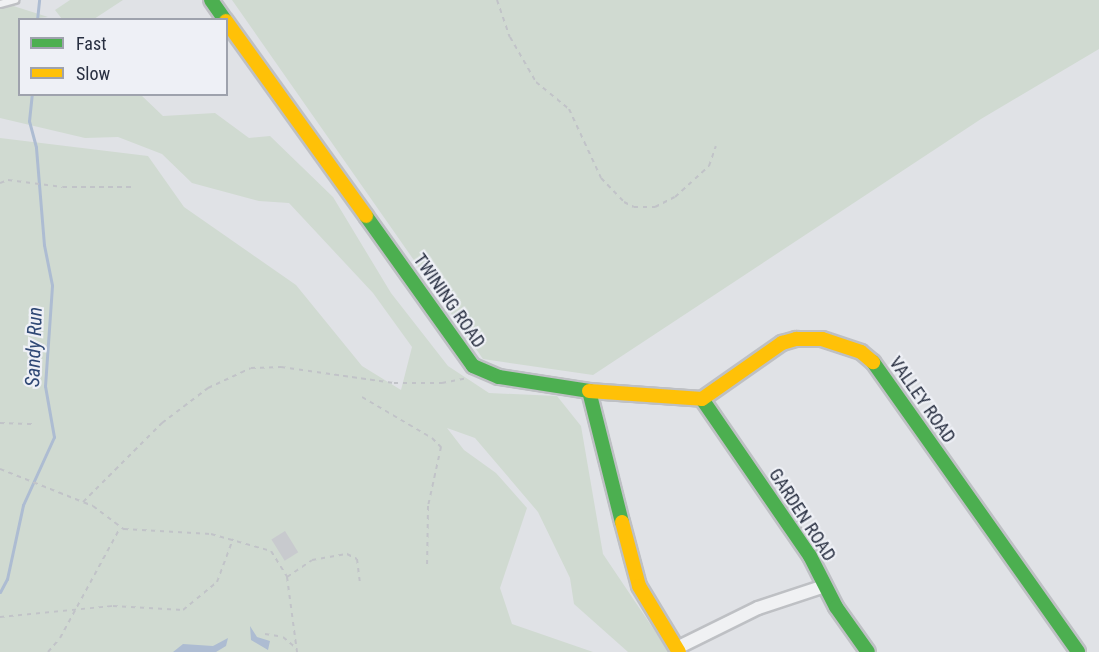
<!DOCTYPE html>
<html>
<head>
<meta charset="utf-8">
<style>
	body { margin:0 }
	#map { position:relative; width:1099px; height:652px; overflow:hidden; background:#e0e2e6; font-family:"Roboto Condensed",sans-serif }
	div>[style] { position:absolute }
	.green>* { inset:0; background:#d0dad1 }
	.water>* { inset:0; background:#adbcd2 }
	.stream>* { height:3px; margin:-1.5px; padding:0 1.5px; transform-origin:1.5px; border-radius:1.5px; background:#adbcd2 }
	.building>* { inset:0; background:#c8cace; transform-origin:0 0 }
	.path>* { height:2px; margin-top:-1px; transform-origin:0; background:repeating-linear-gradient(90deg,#c1c3c8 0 4.5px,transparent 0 9px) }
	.roads { filter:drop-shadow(2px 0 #bec0c4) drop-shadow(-2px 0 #bec0c4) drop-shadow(0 2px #bec0c4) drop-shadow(0 -2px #bec0c4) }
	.lane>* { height:6px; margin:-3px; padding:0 3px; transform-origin:3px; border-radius:3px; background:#f0f1f3 }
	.street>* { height:12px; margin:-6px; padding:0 6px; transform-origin:6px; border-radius:6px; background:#f0f1f3 }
	.fast>* { height:14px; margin:-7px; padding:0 7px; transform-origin:7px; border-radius:7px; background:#4caf50 }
	.slow>* { height:14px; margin:-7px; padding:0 7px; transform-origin:7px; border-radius:7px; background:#ffc107 }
	span { translate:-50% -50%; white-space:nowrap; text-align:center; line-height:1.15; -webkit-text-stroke:4.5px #eef0f6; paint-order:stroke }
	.street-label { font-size:18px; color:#272e40 }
	.water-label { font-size:20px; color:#2f4875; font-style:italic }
	.legend { position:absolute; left:18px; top:18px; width:210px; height:78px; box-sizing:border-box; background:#eef0f6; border:2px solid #9ea2ad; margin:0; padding:8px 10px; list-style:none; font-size:18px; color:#272e40 }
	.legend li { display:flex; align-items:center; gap:12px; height:30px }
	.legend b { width:30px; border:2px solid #9ea2ad }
</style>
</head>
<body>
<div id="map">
	<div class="green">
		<div style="clip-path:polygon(70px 0,123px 0,94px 19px,62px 19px,55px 10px)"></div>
		<div style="clip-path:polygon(232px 0,1099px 0,1099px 49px,981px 119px,593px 375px,483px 359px)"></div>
		<div style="clip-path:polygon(4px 3px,48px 17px,20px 20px,20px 94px,141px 95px,163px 116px,215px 113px,249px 138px,270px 136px,333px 197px,391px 293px,448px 366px,489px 393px,557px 396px,581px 426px,603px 554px,669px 652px,628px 652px,574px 604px,570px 578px,538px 512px,475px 438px,447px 428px,464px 450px,496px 473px,527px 508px,500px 588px,512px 624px,593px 652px,0 652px,0 138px,148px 156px,184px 207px,296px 285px,362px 366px,401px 390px,412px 347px,373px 293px,289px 203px,259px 201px,192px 183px,162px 154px,118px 137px,85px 138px,0 118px,0 9px)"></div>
	</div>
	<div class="water">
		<div style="clip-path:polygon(250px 626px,257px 637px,270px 641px,268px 650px,251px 640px)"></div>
		<div style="clip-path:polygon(228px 638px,226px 646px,216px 652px,173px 652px,183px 644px,213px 646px)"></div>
	</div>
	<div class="stream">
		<div style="left:37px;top:20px;width:20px;rotate:-84deg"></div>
		<div style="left:0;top:592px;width:15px;rotate:-62deg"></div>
		<div style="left:7px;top:579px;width:76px;rotate:-77.8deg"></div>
		<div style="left:23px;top:505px;width:75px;rotate:-65.5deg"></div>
		<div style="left:54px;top:437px;width:52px;rotate:-100deg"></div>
		<div style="left:45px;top:386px;width:101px;rotate:-86deg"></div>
		<div style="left:52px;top:285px;width:41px;rotate:-101.3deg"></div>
		<div style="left:44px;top:245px;width:98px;rotate:-94.7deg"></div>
		<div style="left:36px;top:147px;width:27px;rotate:-105deg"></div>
		<div style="left:29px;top:121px;width:27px;rotate:-84deg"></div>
	</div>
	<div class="building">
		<div style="left:285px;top:531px;width:25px;height:16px;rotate:58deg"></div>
	</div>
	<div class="path">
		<div style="left:497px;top:0;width:39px;rotate:71deg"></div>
		<div style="left:510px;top:37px;width:52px;rotate:60deg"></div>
		<div style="left:536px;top:82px;width:43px;rotate:39.3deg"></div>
		<div style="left:569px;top:109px;width:76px;rotate:65.1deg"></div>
		<div style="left:601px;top:178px;width:33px;rotate:46deg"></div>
		<div style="left:624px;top:202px;width:11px;rotate:27deg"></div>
		<div style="left:634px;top:207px;width:21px"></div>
		<div style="left:655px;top:207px;width:22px;rotate:-27deg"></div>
		<div style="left:675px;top:197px;width:46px;rotate:-42.4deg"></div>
		<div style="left:709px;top:166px;width:21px;rotate:-71deg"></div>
		<div style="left:0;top:183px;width:9px;rotate:-21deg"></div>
		<div style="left:8px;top:180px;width:55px;rotate:7.3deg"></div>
		<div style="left:63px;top:187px;width:70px"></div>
		<div style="left:362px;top:397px;width:81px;rotate:30.4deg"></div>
		<div style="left:432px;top:438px;width:13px;rotate:45deg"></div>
		<div style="left:441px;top:447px;width:60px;rotate:102.4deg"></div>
		<div style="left:428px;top:506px;width:62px;rotate:90.9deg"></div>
		<div style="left:0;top:423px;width:36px;rotate:2deg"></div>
		<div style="left:0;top:469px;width:100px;rotate:21.7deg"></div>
		<div style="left:93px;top:506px;width:39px;rotate:37deg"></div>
		<div style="left:124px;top:529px;width:87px;rotate:3.3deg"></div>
		<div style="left:211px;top:534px;width:62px;rotate:15.8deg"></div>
		<div style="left:271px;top:551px;width:31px;rotate:58deg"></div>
		<div style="left:287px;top:577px;width:76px;rotate:82.4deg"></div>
		<div style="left:83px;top:502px;width:112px;rotate:-45deg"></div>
		<div style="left:162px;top:423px;width:58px;rotate:-37.3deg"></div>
		<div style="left:208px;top:388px;width:47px;rotate:-24.9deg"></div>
		<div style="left:251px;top:368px;width:30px;rotate:-2deg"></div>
		<div style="left:281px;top:367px;width:114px;rotate:8.1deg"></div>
		<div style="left:394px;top:383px;width:48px"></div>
		<div style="left:442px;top:383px;width:25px;rotate:-11deg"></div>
		<div style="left:287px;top:577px;width:30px;rotate:-34deg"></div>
		<div style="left:312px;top:560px;width:36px;rotate:-10deg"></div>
		<div style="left:347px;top:554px;width:11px;rotate:27deg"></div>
		<div style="left:357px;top:559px;width:24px;rotate:83deg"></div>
		<div style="left:0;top:617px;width:114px;rotate:-5.6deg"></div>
		<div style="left:113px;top:606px;width:70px;rotate:3.3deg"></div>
		<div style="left:183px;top:610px;width:44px;rotate:-39.5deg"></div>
		<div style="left:217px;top:582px;width:46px;rotate:-69.6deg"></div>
		<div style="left:265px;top:634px;width:18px;rotate:9deg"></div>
		<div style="left:283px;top:637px;width:17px;rotate:40deg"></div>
		<div style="left:48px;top:652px;width:18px;rotate:-49deg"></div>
		<div style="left:60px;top:638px;width:125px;rotate:-61.4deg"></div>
	</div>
	<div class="roads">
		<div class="lane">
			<div style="left:0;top:4px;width:16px;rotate:-15deg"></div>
		</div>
		<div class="street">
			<div style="left:677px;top:648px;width:90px;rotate:-26.3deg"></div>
			<div style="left:758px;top:608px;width:71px;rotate:-18.2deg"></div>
		</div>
		<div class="fast">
			<div style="left:211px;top:0;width:24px;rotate:55deg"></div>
			<div style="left:366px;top:216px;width:184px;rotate:54.5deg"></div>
			<div style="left:473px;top:366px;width:28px;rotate:23deg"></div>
			<div style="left:499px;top:377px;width:91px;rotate:8.8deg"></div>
			<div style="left:589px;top:391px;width:135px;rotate:75.9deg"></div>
			<div style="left:873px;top:362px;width:355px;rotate:54.7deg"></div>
			<div style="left:702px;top:399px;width:191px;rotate:55.5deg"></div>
			<div style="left:810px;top:556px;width:57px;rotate:63deg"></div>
			<div style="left:836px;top:607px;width:55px;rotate:54.6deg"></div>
		</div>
		<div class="slow">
			<div style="left:226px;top:21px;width:240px;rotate:54.3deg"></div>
			<div style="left:589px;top:391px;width:113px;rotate:4deg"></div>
			<div style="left:702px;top:399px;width:98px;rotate:-35deg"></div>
			<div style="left:782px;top:343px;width:15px;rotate:-16deg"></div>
			<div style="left:796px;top:339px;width:26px"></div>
			<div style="left:822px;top:339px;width:41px;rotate:18.4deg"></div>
			<div style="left:861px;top:352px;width:16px;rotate:40deg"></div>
			<div style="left:622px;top:522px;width:66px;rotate:75.1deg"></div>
			<div style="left:639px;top:586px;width:77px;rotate:58.8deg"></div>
		</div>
	</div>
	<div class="street-label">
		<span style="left:449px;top:301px;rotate:55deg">TWINING ROAD</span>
		<span style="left:922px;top:400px;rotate:55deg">VALLEY ROAD</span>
		<span style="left:802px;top:515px;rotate:57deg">GARDEN ROAD</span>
	</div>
	<div class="water-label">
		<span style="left:34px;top:347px;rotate:-88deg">Sandy Run</span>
	</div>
	<ul class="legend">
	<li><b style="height:8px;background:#4caf50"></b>Fast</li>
	<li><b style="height:8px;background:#ffc107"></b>Slow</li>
	</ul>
</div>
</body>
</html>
